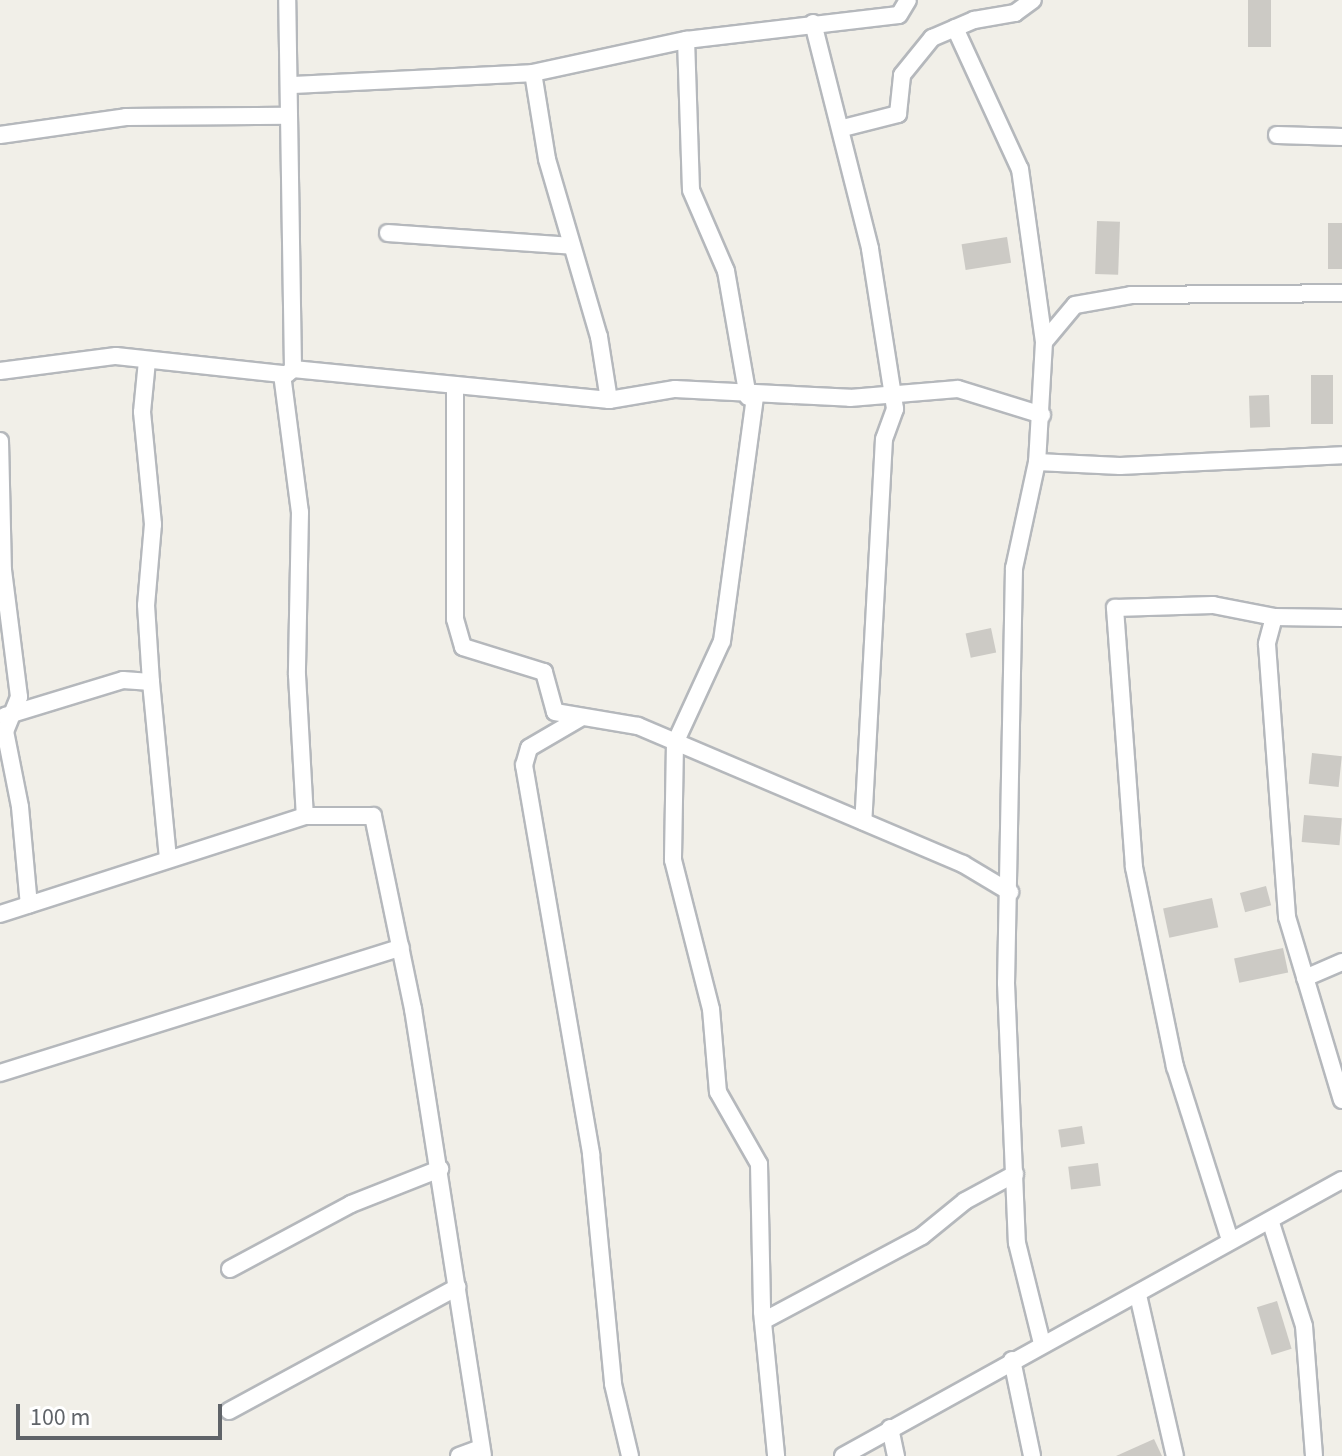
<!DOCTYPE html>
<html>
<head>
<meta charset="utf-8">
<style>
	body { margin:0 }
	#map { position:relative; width:1342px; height:1456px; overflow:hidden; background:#f1efe8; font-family:"Source Sans 3",sans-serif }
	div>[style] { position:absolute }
	.building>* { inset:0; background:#cccac5; transform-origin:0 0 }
	.roads { filter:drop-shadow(2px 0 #b5b8bc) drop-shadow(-2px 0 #b5b8bc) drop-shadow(0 2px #b5b8bc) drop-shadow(0 -2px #b5b8bc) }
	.street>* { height:16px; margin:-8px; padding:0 8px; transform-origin:8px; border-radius:8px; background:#fff }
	span { translate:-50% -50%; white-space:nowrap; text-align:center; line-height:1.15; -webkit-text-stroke:6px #fff; paint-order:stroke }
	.scale { position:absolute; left:16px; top:1404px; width:206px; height:36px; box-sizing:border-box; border:4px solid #5f6368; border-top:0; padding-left:10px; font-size:24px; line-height:28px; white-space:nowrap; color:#5f6368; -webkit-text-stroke:6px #fff; paint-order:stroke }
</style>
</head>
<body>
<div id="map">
	<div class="building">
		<div style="left:1248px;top:0;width:23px;height:47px"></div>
		<div style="left:1097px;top:221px;width:23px;height:53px;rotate:2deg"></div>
		<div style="left:1328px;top:223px;width:14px;height:46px"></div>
		<div style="left:1007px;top:237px;width:26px;height:46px;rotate:81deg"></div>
		<div style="left:1311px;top:375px;width:22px;height:49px"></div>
		<div style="left:1269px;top:395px;width:32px;height:20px;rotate:88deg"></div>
		<div style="left:991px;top:628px;width:25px;height:26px;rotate:78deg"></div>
		<div style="left:1312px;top:753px;width:30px;height:31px;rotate:6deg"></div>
		<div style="left:1304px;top:815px;width:38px;height:27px;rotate:5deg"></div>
		<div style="left:1266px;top:886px;width:20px;height:27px;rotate:75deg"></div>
		<div style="left:1212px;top:898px;width:30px;height:50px;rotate:78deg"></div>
		<div style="left:1283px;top:948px;width:25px;height:50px;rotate:78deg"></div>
		<div style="left:1082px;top:1126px;width:18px;height:24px;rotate:81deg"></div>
		<div style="left:1098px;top:1163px;width:23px;height:30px;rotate:83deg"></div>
		<div style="left:1277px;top:1301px;width:50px;height:21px;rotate:73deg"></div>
		<div style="clip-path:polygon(1154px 1439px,1162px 1456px,1116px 1456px)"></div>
	</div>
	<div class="roads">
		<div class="street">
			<div style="left:813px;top:23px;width:233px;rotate:75.8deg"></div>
			<div style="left:870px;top:249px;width:162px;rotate:81.1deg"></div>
			<div style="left:895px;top:409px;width:32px;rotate:110deg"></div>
			<div style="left:884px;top:439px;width:383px;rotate:93.1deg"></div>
			<div style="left:955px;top:28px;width:155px;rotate:65.3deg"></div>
			<div style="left:1020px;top:169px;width:175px;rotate:82.1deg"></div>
			<div style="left:1044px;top:342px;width:120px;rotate:93.3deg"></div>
			<div style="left:1037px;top:462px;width:83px;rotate:2.8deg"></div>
			<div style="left:1120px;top:466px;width:222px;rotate:-2.8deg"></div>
			<div style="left:291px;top:85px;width:242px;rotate:-2.8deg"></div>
			<div style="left:843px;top:128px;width:57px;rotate:-14.3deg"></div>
			<div style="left:898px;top:114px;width:39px;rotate:-84deg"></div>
			<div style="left:902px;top:75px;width:48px;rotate:-51deg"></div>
			<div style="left:932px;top:38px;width:46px;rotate:-23.2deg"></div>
			<div style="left:974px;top:20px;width:42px;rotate:-9.7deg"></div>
			<div style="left:1015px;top:13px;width:22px;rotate:-36deg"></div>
			<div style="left:0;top:135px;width:127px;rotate:-8.1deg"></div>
			<div style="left:126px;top:117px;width:163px;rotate:-0.4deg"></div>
			<div style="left:1277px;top:135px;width:65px;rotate:1.8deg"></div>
			<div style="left:388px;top:233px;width:184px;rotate:4deg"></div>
			<div style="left:1044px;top:342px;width:48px;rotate:-50deg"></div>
			<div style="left:1075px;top:305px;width:57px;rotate:-10.1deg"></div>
			<div style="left:1131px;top:295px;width:211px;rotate:-0.5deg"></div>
			<div style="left:147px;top:361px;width:51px;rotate:95.6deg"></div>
			<div style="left:142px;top:412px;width:113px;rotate:84.4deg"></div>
			<div style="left:153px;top:524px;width:81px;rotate:94.9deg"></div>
			<div style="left:146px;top:605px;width:77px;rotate:86.3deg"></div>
			<div style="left:293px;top:369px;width:318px;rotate:5.6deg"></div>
			<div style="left:609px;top:400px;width:67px;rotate:-9.5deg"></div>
			<div style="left:675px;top:389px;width:175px;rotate:2.9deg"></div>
			<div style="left:850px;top:398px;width:108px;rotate:-4.8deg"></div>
			<div style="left:958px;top:389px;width:88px;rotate:17.2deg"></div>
			<div style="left:0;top:371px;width:117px;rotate:-7.4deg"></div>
			<div style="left:116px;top:356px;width:167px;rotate:6.2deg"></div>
			<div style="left:282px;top:374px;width:139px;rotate:82.6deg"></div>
			<div style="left:300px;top:512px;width:163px;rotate:91.1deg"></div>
			<div style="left:297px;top:675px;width:141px;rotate:86.8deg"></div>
			<div style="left:287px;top:374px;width:8px;rotate:-40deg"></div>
			<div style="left:293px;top:369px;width:369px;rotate:-90.9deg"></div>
			<div style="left:455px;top:385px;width:234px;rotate:90deg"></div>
			<div style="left:455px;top:619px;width:29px;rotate:74deg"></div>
			<div style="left:463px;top:647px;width:85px;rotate:17.2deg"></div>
			<div style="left:544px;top:672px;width:41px;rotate:74.6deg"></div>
			<div style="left:555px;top:712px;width:84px;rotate:9.6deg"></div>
			<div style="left:638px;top:726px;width:353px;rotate:23deg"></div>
			<div style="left:963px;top:864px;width:55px;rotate:30.8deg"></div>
			<div style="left:748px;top:397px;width:128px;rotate:-99.9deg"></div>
			<div style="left:726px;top:271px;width:88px;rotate:-113.4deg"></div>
			<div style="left:691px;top:190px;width:150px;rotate:-91.9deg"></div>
			<div style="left:686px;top:40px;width:214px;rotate:-6.7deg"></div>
			<div style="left:899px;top:15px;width:17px;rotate:-59deg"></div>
			<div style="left:755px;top:397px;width:246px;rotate:97.7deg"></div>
			<div style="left:722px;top:641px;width:112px;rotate:114.7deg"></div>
			<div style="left:675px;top:743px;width:117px;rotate:91deg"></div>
			<div style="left:673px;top:860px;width:154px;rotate:75.7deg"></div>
			<div style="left:711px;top:1009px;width:83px;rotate:85.2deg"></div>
			<div style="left:718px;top:1092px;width:83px;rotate:60.3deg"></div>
			<div style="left:759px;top:1164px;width:148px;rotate:88.8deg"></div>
			<div style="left:762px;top:1312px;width:145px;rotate:84.4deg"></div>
			<div style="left:609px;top:400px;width:64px;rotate:-99deg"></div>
			<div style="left:599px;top:337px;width:185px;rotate:-106.3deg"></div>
			<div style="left:547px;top:159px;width:87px;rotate:-99.2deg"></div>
			<div style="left:533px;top:73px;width:157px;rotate:-12.2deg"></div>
			<div style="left:0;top:441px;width:129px;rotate:88.7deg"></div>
			<div style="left:3px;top:570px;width:128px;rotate:82.8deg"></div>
			<div style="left:19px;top:697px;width:37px;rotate:112deg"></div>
			<div style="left:5px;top:731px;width:77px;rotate:78.8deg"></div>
			<div style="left:20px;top:807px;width:98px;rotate:84.8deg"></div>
			<div style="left:1037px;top:462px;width:108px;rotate:102.2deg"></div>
			<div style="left:1014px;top:568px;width:415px;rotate:91.1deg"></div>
			<div style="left:1006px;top:983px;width:260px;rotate:87.6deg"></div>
			<div style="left:1017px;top:1243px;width:103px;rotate:76deg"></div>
			<div style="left:1274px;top:617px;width:28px;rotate:105deg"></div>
			<div style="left:1267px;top:644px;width:274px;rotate:85.8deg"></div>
			<div style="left:1287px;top:917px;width:191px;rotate:73.3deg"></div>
			<div style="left:5px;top:716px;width:123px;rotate:-17deg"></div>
			<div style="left:123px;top:680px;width:28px;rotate:4deg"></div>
			<div style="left:151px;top:682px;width:177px;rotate:84.5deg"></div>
			<div style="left:582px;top:717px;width:61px;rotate:149.7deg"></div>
			<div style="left:529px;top:748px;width:18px;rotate:106deg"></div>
			<div style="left:524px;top:765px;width:395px;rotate:80.2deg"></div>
			<div style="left:591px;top:1154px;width:231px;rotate:84.5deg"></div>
			<div style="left:613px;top:1384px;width:74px;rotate:76.7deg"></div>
			<div style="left:0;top:914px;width:320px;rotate:-17.8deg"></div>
			<div style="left:305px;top:816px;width:68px"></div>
			<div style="left:373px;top:816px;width:197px;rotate:78.3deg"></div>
			<div style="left:413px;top:1009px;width:452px;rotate:81.1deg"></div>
			<div style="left:1305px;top:978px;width:40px;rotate:-23.4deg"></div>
			<div style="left:0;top:1073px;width:420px;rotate:-17.4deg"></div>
			<div style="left:1271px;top:1223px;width:108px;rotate:72.2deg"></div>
			<div style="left:1304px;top:1326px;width:130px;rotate:85.6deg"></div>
			<div style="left:1230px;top:1240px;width:182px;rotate:-107.6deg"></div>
			<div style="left:1175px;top:1067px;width:204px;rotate:-101.6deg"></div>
			<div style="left:1134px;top:867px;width:260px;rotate:-94.2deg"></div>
			<div style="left:1115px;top:608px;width:98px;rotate:-1.8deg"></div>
			<div style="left:1213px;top:605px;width:62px;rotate:11.1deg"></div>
			<div style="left:1274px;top:617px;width:68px;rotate:0.8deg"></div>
			<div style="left:230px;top:1269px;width:137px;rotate:-28.2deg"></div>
			<div style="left:351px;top:1204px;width:96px;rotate:-21.5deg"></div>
			<div style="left:1138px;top:1295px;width:165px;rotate:77.1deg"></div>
			<div style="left:763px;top:1321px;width:180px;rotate:-28.1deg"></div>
			<div style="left:922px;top:1236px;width:55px;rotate:-39.1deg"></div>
			<div style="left:965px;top:1201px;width:57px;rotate:-28.4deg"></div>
			<div style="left:1012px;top:1360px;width:98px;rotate:78.2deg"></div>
			<div style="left:229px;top:1411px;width:260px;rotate:-28.5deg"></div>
			<div style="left:890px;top:1428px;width:29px;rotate:78deg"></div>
			<div style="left:459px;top:1456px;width:23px;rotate:-20deg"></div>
			<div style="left:843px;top:1456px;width:570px;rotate:-28.95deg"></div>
		</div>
	</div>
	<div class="scale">100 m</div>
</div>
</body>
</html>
